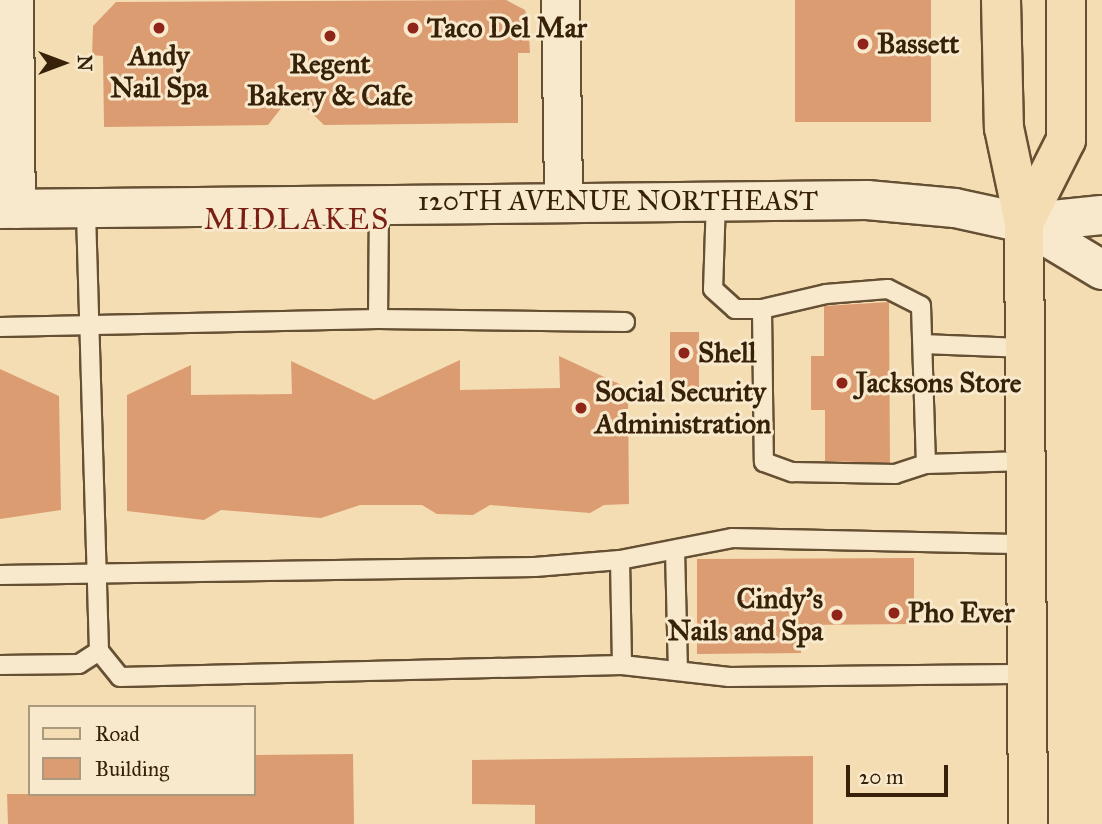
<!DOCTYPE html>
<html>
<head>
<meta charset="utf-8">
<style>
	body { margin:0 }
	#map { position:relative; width:1102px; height:824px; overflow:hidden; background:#f4ddb2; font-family:"IM FELL Great Primer",serif }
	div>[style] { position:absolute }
	.building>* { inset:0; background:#dc9c72; transform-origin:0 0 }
	.roads { filter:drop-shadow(2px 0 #665033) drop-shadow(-2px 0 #665033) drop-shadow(0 2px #665033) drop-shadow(0 -2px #665033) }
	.service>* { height:18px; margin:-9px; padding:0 9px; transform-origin:9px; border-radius:9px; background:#f8e9cd }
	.minor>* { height:37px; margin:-18.5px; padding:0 18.5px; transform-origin:18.5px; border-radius:18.5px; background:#f8e9cd }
	.secondary>* { height:38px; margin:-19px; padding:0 19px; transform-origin:19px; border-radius:19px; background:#f8e9cd }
	.primary>* { height:38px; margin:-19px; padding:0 19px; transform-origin:19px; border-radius:19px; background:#f4ddb2 }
	.dots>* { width:19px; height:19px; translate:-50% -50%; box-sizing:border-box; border:4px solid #f8e9cd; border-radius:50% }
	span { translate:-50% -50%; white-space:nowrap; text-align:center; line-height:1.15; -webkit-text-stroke:6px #f8e9cd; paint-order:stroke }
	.poi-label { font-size:28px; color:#372109; font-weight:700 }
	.left { translate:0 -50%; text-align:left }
	.right { translate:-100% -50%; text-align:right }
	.street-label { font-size:28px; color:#372109 }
	.neighbourhood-label { font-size:30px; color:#7a1f14; letter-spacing:2px }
	.legend { position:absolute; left:28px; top:705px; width:228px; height:91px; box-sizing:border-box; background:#f8e9cd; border:2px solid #ab997f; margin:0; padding:9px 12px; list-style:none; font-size:21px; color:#372109 }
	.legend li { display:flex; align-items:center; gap:14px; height:35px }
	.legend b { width:35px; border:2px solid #ab997f }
	.north { position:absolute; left:28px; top:28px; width:70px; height:70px; -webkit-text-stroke:5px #f8e9cd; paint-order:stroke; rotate:90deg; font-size:19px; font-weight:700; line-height:28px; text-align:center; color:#372109 }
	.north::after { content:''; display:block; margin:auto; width:24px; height:32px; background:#372109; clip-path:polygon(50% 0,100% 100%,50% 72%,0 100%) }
	.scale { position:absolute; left:846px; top:765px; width:102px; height:32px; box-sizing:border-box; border:4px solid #372109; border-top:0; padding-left:9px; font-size:21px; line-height:24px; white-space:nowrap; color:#372109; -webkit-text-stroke:5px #f8e9cd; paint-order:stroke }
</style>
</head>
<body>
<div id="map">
	<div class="building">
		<div style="clip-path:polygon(506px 0,525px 10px,528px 20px,530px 53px,518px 53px,518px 123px,324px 125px,292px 94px,268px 125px,104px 127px,103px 56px,92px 55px,93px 26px,116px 2px)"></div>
		<div style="left:795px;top:0;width:136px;height:122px"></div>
		<div style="clip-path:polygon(889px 302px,890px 463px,825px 461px,825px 410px,811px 410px,811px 356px,824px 356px,824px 306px)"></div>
		<div style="left:670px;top:332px;width:29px;height:67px"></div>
		<div style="clip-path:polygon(559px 356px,628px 388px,629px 504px,604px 505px,590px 513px,490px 505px,473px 515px,437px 514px,422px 505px,360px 505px,321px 518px,221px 510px,204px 520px,127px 511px,127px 395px,191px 365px,191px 395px,292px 394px,291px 361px,374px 400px,460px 360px,460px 390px,560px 388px)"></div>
		<div style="clip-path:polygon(0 369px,59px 396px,61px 510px,0 519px)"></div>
		<div style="clip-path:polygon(914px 558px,914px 624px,801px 625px,801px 653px,697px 654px,697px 559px)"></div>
		<div style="clip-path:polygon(353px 754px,354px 824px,8px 824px,7px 794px,254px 794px,254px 755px)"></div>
		<div style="clip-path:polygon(813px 756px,813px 824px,535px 824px,535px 805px,472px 804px,472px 760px)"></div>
	</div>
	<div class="roads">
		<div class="service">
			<div style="left:716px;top:200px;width:89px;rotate:91.9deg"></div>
			<div style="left:713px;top:289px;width:30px;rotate:42deg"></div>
			<div style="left:735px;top:309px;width:27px"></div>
			<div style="left:762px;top:309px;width:153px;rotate:89.3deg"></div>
			<div style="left:764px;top:462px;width:30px;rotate:20deg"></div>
			<div style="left:792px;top:472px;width:103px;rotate:1.1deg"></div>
			<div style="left:895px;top:474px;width:33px;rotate:-18deg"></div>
			<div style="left:762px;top:309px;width:66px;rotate:-13.2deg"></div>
			<div style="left:826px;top:294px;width:62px;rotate:-4.6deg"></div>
			<div style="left:888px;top:289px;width:37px;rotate:27deg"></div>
			<div style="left:921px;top:306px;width:158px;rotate:88.2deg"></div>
			<div style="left:926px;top:464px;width:99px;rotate:-1.7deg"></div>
			<div style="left:378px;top:319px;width:116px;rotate:-89.5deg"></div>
			<div style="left:0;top:327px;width:378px;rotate:-1.2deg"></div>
			<div style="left:378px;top:319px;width:247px;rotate:0.7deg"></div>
			<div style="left:925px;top:344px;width:100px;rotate:2.3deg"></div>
			<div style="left:675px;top:550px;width:121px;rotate:88.6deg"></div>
			<div style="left:620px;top:560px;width:105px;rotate:88.9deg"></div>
			<div style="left:0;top:575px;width:535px;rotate:-0.86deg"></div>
			<div style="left:535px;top:567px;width:85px;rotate:-4.7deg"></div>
			<div style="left:620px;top:560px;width:114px;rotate:-11.1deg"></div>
			<div style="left:732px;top:538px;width:294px;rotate:1.2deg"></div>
			<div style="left:99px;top:651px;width:33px;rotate:51deg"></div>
			<div style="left:120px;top:677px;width:502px;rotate:-1.37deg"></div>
			<div style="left:622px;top:665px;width:108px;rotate:6.4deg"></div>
			<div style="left:729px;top:677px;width:298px;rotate:-0.6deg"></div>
			<div style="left:0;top:665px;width:79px;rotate:-0.7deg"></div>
			<div style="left:79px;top:664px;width:24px;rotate:-33deg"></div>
			<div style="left:99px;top:651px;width:443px;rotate:-91.7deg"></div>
		</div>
		<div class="minor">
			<div style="left:14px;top:0;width:209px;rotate:89.5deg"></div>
			<div style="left:560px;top:0;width:200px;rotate:89.1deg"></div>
		</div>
		<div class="secondary">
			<div style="left:0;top:209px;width:867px;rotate:-0.59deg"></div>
			<div style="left:867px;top:200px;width:88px;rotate:5.2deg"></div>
			<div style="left:955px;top:208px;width:71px;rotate:12.3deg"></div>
			<div style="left:1024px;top:223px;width:78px;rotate:-5.9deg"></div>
			<div style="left:1024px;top:223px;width:91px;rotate:31.1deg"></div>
		</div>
		<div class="primary">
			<div style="left:1001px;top:0;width:128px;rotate:88.7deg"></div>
			<div style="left:1004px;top:128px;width:97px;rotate:78.1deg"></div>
			<div style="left:1024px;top:223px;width:601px;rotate:89.62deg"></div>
			<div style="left:1024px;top:223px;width:93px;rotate:-63.2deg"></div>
			<div style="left:1066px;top:140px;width:140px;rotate:-90deg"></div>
		</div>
	</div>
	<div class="dots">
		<div style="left:159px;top:28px;background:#8f2418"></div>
		<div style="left:413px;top:28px;background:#8f2418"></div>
		<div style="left:330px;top:36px;background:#8f2418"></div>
		<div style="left:863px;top:44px;background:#8f2418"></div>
		<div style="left:684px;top:353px;background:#8f2418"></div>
		<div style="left:842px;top:383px;background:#8f2418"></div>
		<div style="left:581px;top:408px;background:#8f2418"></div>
		<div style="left:894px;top:613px;background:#8f2418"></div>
		<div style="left:837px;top:615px;background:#8f2418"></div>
	</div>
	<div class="poi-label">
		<span class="left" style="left:427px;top:28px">Taco Del Mar</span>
		<span class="left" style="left:877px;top:44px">Bassett</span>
		<span style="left:159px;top:72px">Andy<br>Nail Spa</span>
		<span style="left:330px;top:80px">Regent<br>Bakery &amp; Cafe</span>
		<span class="left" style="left:698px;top:353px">Shell</span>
		<span class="left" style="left:856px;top:383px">Jacksons Store</span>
		<span class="left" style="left:595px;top:408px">Social Security<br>Administration</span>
		<span class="right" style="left:823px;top:615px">Cindy's<br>Nails and Spa</span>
		<span class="left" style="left:908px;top:613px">Pho Ever</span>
	</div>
	<div class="street-label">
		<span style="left:618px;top:201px">120TH AVENUE NORTHEAST</span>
	</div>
	<div class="neighbourhood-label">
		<span style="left:297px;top:219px">MIDLAKES</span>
	</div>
	<ul class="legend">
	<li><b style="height:9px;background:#f4ddb2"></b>Road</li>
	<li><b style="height:19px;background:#dc9c72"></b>Building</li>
	</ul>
	<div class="north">N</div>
	<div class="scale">20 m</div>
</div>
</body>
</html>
